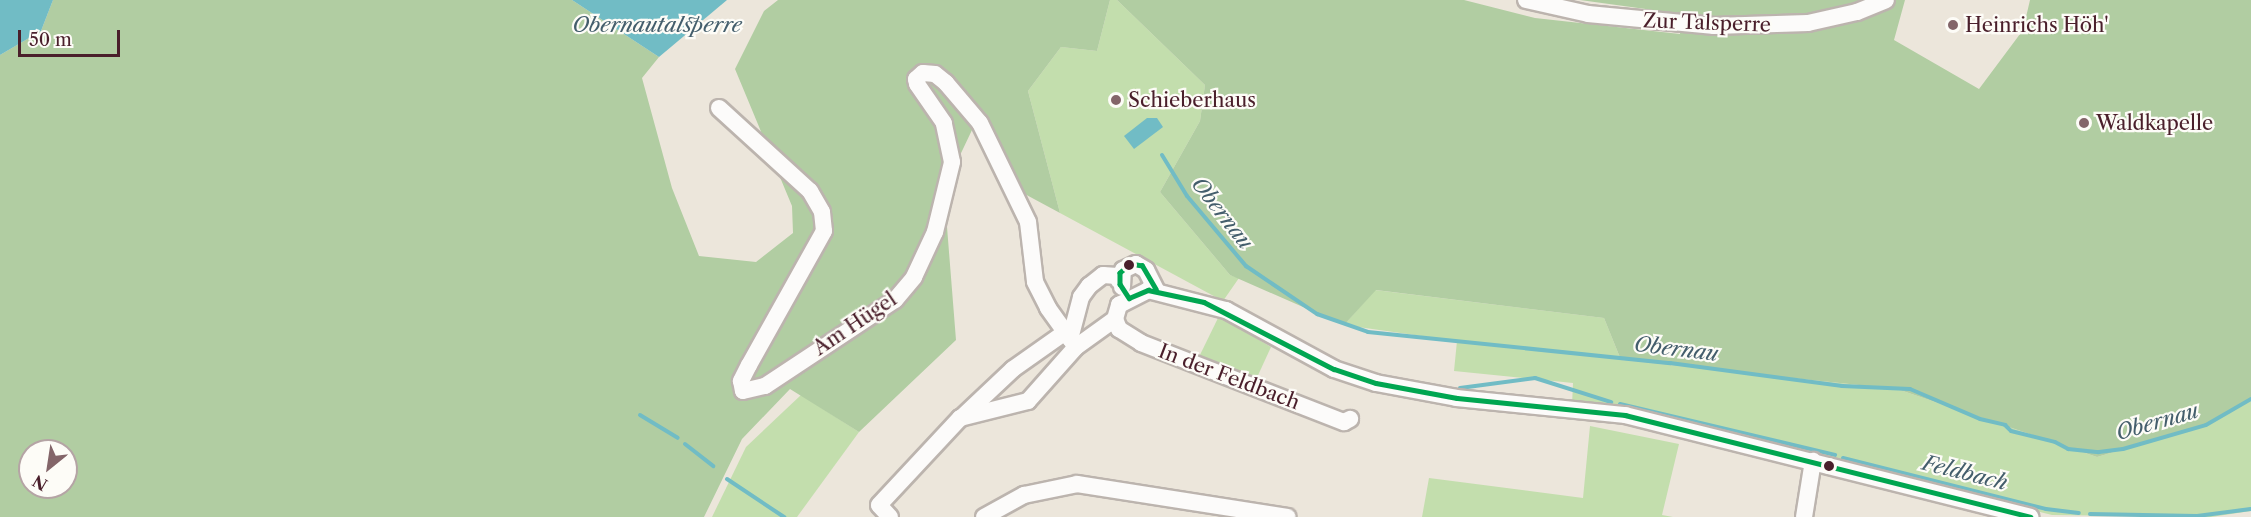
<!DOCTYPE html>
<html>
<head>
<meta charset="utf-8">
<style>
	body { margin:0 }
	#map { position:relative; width:2251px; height:517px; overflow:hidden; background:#ece6db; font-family:"Libre Caslon Text",serif }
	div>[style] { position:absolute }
	.green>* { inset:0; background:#c3dead }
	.forest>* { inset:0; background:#b1cda2 }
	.water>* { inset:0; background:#71bcc5 }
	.stream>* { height:4px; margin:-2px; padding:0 2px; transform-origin:2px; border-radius:2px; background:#71bcc5 }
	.roads { filter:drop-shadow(2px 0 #bcb4ae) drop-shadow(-2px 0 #bcb4ae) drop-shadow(0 2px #bcb4ae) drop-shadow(0 -2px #bcb4ae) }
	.minor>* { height:16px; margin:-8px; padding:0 8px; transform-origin:8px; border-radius:8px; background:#fcfbfa }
	.bus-1>* { height:4.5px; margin:-2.25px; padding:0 2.25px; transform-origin:2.25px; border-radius:2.25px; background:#00a651 }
	.dots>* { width:16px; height:16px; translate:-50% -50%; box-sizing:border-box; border:3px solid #fdfcf7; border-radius:50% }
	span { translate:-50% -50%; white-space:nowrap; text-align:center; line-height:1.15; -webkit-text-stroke:4.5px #fdfcf7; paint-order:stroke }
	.street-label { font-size:20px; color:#4a1f2b }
	.poi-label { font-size:20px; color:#4a1f2b }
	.left { translate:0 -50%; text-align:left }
	.water-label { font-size:21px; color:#445e6c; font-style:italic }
	.north { position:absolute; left:18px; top:439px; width:60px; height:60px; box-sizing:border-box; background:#fdfcf7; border:2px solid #b5a4a5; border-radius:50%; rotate:210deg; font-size:16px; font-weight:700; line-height:24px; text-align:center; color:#4a1f2b }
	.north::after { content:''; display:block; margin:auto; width:21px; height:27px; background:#836569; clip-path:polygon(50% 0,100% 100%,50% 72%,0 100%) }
	.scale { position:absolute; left:18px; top:30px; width:102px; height:27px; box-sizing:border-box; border:3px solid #4a1f2b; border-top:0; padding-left:8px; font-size:18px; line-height:21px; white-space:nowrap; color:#4a1f2b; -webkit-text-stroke:4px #fdfcf7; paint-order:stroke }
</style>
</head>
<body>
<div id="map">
	<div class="green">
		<div style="clip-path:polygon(1110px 0,1117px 0,1205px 85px,1200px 121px,1160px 192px,1230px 275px,1239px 278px,1223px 301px,1060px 213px,1028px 91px,1061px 47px,1097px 51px)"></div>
		<div style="clip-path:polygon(1375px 290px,1604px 318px,1621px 360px,1897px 389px,2097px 457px,2202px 426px,2251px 401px,2251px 511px,2211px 517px,2052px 515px,1812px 456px,1572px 405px,1573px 383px,1454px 371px,1457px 341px,1344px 325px)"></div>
		<div style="clip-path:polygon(1219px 316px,1271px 347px,1254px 384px,1197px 361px)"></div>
		<div style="clip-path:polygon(801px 395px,859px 432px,797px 517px,712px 517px,746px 447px)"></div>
		<div style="clip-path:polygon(1590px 426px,1679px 444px,1662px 515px,1673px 517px,1422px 517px,1429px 478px,1583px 498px)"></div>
	</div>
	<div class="forest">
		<div style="clip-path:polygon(evenodd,53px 0,572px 0,659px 57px,642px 78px,672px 188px,699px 256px,756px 262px,793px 233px,792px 206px,735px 69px,764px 11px,778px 0,1110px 0,1097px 51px,1061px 47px,1028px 91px,1060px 213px,1021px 192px,981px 111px,944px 189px,956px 340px,859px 432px,790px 389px,742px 439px,704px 517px,0 517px,0 55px,41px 31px,53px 0,30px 451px,66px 451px,66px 487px,30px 487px,30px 451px)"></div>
		<div style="clip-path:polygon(1117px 0,1464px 0,1535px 18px,1680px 34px,1682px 14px,1580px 0,1905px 0,1894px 40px,1979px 89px,2023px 30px,2030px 0,2251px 0,2251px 401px,2202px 426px,2097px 457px,1897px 389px,1621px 360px,1604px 318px,1376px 290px,1344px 325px,1230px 275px,1160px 192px,1200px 121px,1205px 85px)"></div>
	</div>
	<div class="water">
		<div style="clip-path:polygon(0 0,53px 0,41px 31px,0 55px)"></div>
		<div style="clip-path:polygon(572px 0,727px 0,659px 57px)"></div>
		<div style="clip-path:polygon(1147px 118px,1157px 118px,1163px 127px,1134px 149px,1124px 136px)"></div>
	</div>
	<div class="stream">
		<div style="left:1162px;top:155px;width:48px;rotate:58.6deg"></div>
		<div style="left:1187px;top:196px;width:92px;rotate:49.9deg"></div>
		<div style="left:1246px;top:266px;width:86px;rotate:34.1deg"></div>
		<div style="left:1317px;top:314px;width:54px;rotate:19.4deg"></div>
		<div style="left:1368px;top:332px;width:304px;rotate:5.9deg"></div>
		<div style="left:1670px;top:363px;width:174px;rotate:7.6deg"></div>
		<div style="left:1842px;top:386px;width:68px;rotate:2.5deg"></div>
		<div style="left:1910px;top:389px;width:76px;rotate:23.2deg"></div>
		<div style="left:1980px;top:419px;width:26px;rotate:13deg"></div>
		<div style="left:2005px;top:425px;width:8px;rotate:45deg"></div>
		<div style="left:2011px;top:431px;width:45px;rotate:14deg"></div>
		<div style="left:2055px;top:442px;width:15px;rotate:28deg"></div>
		<div style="left:2068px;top:449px;width:31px;rotate:6deg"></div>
		<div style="left:2099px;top:452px;width:24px;rotate:-7deg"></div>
		<div style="left:2123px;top:449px;width:86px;rotate:-16.1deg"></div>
		<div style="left:2206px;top:425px;width:52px;rotate:-30deg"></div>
		<div style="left:1460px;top:388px;width:76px;rotate:-7.6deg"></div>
		<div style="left:1535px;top:378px;width:80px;rotate:17.5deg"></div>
		<div style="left:1620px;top:404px;width:221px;rotate:13.3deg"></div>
		<div style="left:640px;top:415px;width:44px;rotate:31.2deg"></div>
		<div style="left:685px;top:444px;width:36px;rotate:38deg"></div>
		<div style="left:1843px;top:458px;width:209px;rotate:14.1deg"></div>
		<div style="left:2046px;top:509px;width:33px;rotate:7deg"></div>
		<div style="left:727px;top:479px;width:69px;rotate:33.7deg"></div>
		<div style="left:2090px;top:514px;width:107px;rotate:1.1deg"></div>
		<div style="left:2197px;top:516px;width:54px;rotate:-7.4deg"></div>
	</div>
	<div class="roads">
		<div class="minor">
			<div style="left:1526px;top:0;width:64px;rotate:12.7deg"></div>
			<div style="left:1588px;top:14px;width:127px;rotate:5.4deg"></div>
			<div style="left:1714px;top:26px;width:94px;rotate:-1.8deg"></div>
			<div style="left:1808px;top:23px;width:50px;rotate:-12.7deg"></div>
			<div style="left:1857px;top:12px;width:31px;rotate:-22deg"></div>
			<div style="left:719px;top:108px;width:123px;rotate:42.4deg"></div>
			<div style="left:810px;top:191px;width:24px;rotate:60deg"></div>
			<div style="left:822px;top:212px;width:19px;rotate:84deg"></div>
			<div style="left:824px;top:231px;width:154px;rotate:119.2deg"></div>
			<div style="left:749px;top:365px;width:18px;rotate:117deg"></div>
			<div style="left:741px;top:381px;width:10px;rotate:79deg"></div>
			<div style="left:743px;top:391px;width:23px;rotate:-13deg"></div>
			<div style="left:765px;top:386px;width:156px;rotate:-33.5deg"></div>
			<div style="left:895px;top:300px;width:30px;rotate:-50deg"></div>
			<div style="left:914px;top:277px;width:50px;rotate:-65deg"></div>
			<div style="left:935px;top:232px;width:72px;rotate:-76.3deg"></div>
			<div style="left:952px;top:162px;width:40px;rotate:-102deg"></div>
			<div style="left:944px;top:123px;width:47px;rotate:-124.7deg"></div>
			<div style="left:917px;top:84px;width:5px;rotate:-101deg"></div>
			<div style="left:916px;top:79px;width:9px;rotate:-41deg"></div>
			<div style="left:923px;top:73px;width:12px;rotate:5deg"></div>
			<div style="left:935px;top:74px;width:14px;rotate:39deg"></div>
			<div style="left:946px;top:83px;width:52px;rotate:49.6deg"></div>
			<div style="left:980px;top:123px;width:110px;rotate:64.1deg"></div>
			<div style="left:1028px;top:222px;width:60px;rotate:83.3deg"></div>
			<div style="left:1035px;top:282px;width:29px;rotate:63deg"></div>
			<div style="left:1048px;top:308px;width:48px;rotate:54.3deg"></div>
			<div style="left:1122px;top:287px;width:17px;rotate:-87deg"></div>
			<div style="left:1123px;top:270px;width:14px;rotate:-25deg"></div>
			<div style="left:1136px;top:264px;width:12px;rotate:31deg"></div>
			<div style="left:1146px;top:270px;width:22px;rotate:63deg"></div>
			<div style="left:1115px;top:319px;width:11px;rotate:68deg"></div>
			<div style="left:1119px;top:329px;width:26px;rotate:32deg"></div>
			<div style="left:1141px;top:343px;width:218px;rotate:21.3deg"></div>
			<div style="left:1344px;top:422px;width:7px;rotate:-27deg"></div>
			<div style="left:1070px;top:339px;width:43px;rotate:-75.3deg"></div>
			<div style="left:1081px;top:297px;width:14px;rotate:-54deg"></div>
			<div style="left:1089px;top:286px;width:18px;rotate:-38deg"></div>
			<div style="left:1103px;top:275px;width:14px;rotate:4deg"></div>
			<div style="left:1117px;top:276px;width:5px;rotate:68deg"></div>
			<div style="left:961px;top:418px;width:71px;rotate:-43.3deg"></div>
			<div style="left:1013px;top:369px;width:62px;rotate:-35.2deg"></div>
			<div style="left:890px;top:517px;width:16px;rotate:-133deg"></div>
			<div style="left:879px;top:505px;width:119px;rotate:-47deg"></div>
			<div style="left:960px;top:418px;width:70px;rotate:-14deg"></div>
			<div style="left:1028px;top:401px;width:72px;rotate:-48.4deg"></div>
			<div style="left:1076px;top:347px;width:48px;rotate:-35.7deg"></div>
			<div style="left:1115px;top:319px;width:15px;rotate:-74deg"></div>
			<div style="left:1119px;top:305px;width:33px;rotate:-27deg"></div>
			<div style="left:1148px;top:290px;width:81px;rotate:14.4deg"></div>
			<div style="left:1226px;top:310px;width:123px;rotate:28.6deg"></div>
			<div style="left:1334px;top:369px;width:44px;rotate:18.4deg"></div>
			<div style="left:1376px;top:383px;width:82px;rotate:10.5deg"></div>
			<div style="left:1457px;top:398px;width:169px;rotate:5.8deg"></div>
			<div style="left:1625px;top:415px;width:418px;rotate:14.1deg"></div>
			<div style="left:984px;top:517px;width:46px;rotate:-28.8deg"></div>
			<div style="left:1024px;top:495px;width:54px;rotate:-11.7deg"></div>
			<div style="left:1077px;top:484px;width:213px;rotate:8.9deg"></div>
			<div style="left:1804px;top:517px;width:57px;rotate:-80.9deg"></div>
		</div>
	</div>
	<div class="bus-1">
		<div style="left:1156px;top:290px;width:28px;rotate:-120deg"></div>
		<div style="left:1142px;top:266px;width:11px;rotate:-170deg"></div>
		<div style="left:1131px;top:264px;width:14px;rotate:141deg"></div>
		<div style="left:1120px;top:273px;width:11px;rotate:90deg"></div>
		<div style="left:1120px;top:284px;width:17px;rotate:57deg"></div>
		<div style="left:1129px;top:298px;width:21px;rotate:-23deg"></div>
		<div style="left:1148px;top:290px;width:57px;rotate:12.1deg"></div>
		<div style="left:1204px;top:302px;width:146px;rotate:27.3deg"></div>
		<div style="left:1334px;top:369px;width:44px;rotate:18.4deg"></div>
		<div style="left:1376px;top:383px;width:82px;rotate:10.5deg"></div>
		<div style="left:1457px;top:398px;width:169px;rotate:5.8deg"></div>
		<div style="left:1625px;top:415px;width:418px;rotate:14.1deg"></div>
	</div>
	<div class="dots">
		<div style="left:1953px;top:25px;background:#836569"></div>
		<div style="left:1116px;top:100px;background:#836569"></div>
		<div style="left:2084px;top:123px;background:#836569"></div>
		<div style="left:1129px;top:265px;background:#4a1f2b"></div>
		<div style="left:1829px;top:466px;background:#4a1f2b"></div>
	</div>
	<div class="street-label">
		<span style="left:1707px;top:23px;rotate:2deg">Zur Talsperre</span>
		<span style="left:855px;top:324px;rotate:-34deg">Am Hügel</span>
		<span style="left:1229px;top:377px;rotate:21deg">In der Feldbach</span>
	</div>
	<div class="poi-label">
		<span class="left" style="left:1965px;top:25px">Heinrichs Höh'</span>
		<span class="left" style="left:1128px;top:100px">Schieberhaus</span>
		<span class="left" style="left:2096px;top:123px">Waldkapelle</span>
	</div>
	<div class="water-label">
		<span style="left:657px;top:25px">Obernautalsperre</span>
		<span style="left:1222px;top:213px;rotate:52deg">Obernau</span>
		<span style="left:1676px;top:349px;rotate:7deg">Obernau</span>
		<span style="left:2157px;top:422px;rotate:-16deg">Obernau</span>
		<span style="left:1965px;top:473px;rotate:14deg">Feldbach</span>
	</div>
	<div class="north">N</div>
	<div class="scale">50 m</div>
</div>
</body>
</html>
